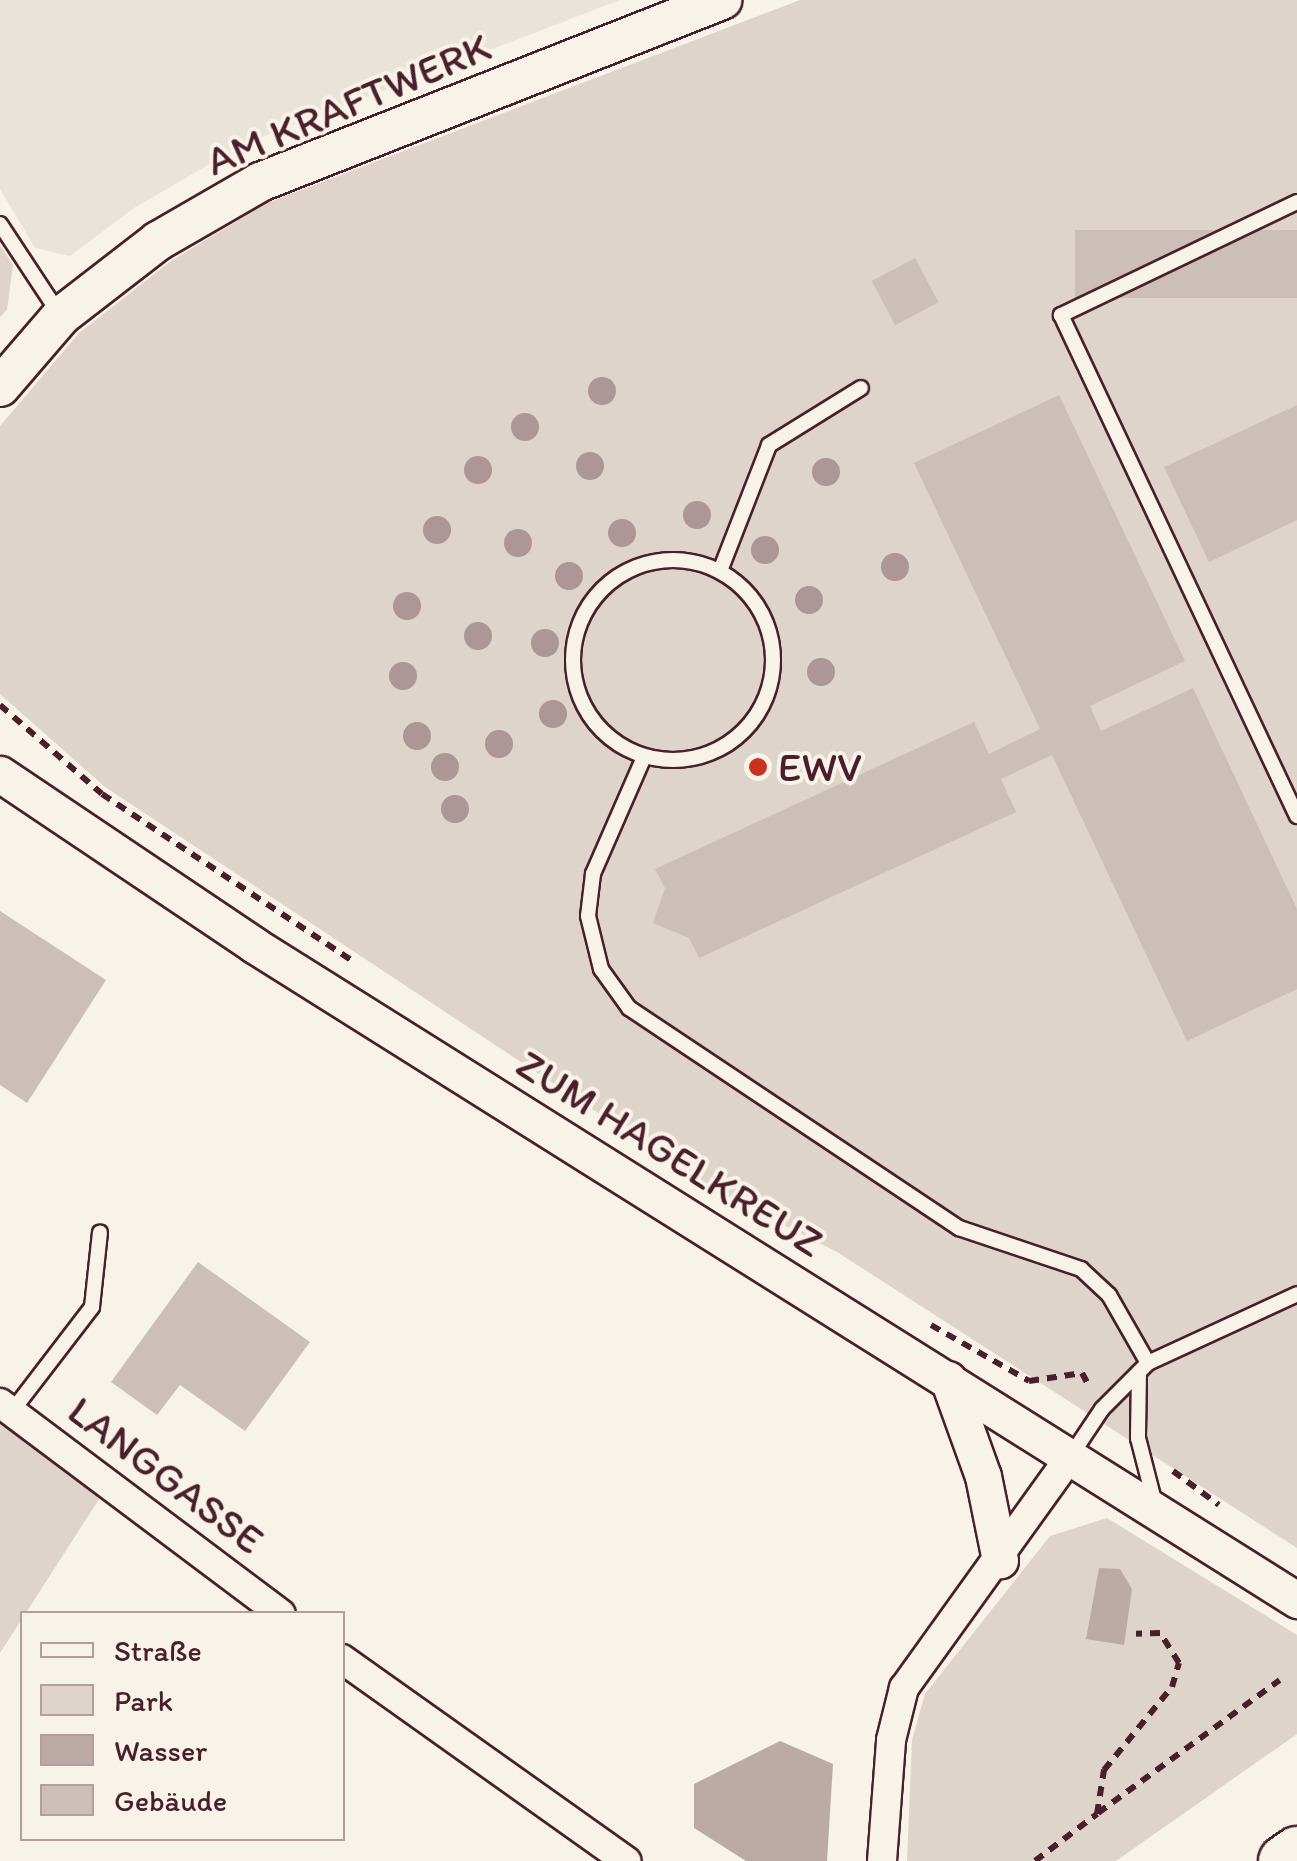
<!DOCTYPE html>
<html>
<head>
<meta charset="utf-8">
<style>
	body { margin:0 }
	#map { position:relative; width:1297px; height:1861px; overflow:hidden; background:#f7f3e8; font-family:Itim,sans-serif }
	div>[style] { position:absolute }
	.built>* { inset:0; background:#eae3da }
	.green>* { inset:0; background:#ded4cc }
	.water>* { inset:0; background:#bcaaa7 }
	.building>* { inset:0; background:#ccbfb9; transform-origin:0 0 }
	.path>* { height:6px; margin-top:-3px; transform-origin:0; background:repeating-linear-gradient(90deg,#4a1f2b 0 10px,transparent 0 18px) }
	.roads { filter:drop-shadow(2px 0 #4a1f2b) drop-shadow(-2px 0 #4a1f2b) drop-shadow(0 2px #4a1f2b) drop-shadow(0 -2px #4a1f2b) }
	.service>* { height:14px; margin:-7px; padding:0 7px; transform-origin:7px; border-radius:7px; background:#f7f3e8 }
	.service>.ring { margin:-7px; padding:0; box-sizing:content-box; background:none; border:14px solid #f7f3e8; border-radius:50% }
	.minor>* { height:28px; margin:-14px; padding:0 14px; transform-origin:14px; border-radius:14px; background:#f7f3e8 }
	.tertiary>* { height:35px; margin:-17.5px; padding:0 17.5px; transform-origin:17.5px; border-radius:17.5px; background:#f7f3e8 }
	.secondary>* { height:38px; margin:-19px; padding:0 19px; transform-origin:19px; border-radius:19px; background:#f7f3e8 }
	.motorway>* { height:50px; margin:-25px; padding:0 25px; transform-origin:25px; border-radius:25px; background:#f7f3e8 }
	.trees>* { width:28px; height:28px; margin:-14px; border-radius:50%; background:#ac9796 }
	.dots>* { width:28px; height:28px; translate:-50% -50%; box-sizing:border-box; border:5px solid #f7f3e8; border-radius:50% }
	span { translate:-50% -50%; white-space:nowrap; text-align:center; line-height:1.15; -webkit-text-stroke:8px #f7f3e8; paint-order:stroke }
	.street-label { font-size:42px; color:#4a1f2b }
	.poi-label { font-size:42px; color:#4a1f2b }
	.left { translate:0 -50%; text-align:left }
	.legend { position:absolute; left:20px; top:1611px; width:325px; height:230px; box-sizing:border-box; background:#f7f3e8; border:2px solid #b29e9c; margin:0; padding:12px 18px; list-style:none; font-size:30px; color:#4a1f2b }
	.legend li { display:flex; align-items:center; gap:20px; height:50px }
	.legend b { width:50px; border:2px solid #b29e9c }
</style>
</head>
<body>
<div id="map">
	<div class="built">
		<div style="clip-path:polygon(0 0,620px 0,244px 144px,134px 208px,70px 256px,35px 248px,0 189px)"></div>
	</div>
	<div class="green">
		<div style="clip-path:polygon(800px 0,1297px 0,1297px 1548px,837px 1252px,710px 1187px,105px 787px,0 694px,0 426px,79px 333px,171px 261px,267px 203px)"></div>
		<div style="clip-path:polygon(0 245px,13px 265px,7px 310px,0 317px)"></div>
		<div style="clip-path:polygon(3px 1420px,105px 1490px,0 1653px,0 1425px)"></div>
		<div style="clip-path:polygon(1107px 1518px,1297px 1635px,1297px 1734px,1116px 1861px,907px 1861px,912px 1740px,925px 1694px,1050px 1536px)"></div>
	</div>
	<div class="water">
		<div style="clip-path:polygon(1099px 1568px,1120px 1569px,1132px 1589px,1124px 1645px,1086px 1639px)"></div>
		<div style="clip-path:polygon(780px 1741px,833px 1764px,827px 1861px,746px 1861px,694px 1828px,694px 1784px)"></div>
	</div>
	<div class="building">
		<div style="left:1297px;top:230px;width:68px;height:222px;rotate:90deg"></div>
		<div style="left:915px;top:258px;width:50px;height:49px;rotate:62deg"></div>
		<div style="clip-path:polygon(1059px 395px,1185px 661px,1090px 706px,1101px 731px,1193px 688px,1297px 909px,1297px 989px,1187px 1041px,1052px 755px,1001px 779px,1016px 812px,699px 958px,689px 938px,653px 923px,665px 888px,655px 869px,974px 722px,989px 754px,1040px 729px,914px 463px)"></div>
		<div style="clip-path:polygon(1297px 405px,1297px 520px,1209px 562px,1164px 467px)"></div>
		<div style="clip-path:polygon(0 911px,106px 980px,27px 1103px,0 1085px)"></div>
		<div style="clip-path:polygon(198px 1262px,310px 1342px,245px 1431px,180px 1385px,157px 1415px,111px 1382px)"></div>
	</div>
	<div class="path">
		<div style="left:0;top:705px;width:135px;rotate:41.1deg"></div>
		<div style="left:102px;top:794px;width:303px;rotate:33.7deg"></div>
		<div style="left:931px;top:1325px;width:113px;rotate:29.7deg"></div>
		<div style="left:1029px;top:1381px;width:54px;rotate:-8.6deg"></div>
		<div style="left:1082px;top:1373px;width:17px;rotate:62deg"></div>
		<div style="left:1173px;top:1471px;width:57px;rotate:36.5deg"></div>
		<div style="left:1098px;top:1813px;width:225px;rotate:-36.2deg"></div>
		<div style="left:1035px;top:1861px;width:78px;rotate:-37.2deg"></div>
		<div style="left:1097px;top:1814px;width:45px;rotate:-81deg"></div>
		<div style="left:1104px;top:1770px;width:107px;rotate:-50.7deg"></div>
		<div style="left:1172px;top:1687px;width:25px;rotate:-74deg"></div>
		<div style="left:1179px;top:1663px;width:36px;rotate:-122deg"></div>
		<div style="left:1160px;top:1633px;width:24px;rotate:178deg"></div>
	</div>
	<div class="roads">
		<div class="service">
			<div style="left:1297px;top:202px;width:262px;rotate:154.4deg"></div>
			<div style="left:1061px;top:315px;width:554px;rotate:64.78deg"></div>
			<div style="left:0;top:224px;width:109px;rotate:56.6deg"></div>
			<div class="ring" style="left:573px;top:560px;width:186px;height:186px"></div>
			<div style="left:720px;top:571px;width:135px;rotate:-68.7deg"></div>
			<div style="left:769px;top:445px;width:108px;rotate:-31.8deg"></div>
			<div style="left:644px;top:757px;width:128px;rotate:113.6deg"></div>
			<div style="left:593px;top:874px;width:42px;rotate:96.8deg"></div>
			<div style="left:588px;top:916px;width:55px;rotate:76.2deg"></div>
			<div style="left:601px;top:969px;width:48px;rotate:54.3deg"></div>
			<div style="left:629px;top:1008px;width:397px;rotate:33.7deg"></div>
			<div style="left:959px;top:1228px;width:129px;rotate:18.6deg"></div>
			<div style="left:1081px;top:1269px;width:38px;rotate:43deg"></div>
			<div style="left:1109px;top:1295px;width:78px;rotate:60.2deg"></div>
			<div style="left:1139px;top:1372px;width:66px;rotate:90.9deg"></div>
			<div style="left:1138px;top:1438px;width:68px;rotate:75.6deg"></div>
			<div style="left:13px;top:1410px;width:130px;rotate:-52.5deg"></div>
			<div style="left:92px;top:1307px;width:75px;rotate:-83.9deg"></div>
			<div style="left:1072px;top:1454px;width:54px;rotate:-56.3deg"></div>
			<div style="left:1102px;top:1409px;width:65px;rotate:-45deg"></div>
			<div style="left:1148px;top:1363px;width:164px;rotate:-24.8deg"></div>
		</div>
		<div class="minor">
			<div style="left:0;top:1403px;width:351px;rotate:36.9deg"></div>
			<div style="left:342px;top:1659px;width:349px;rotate:35.4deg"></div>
			<div style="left:882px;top:1861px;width:121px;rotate:-85.7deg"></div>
			<div style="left:891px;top:1740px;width:54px;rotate:-76deg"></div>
			<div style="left:904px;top:1688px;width:288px;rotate:-54.3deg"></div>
		</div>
		<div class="tertiary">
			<div style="left:0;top:774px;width:306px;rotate:33.9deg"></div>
			<div style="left:254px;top:945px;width:1232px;rotate:32.13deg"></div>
			<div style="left:948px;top:1379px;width:103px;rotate:70.2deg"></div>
			<div style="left:983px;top:1476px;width:86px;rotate:78.6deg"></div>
		</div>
		<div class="secondary">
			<div style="left:0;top:387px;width:94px;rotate:-49.3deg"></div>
			<div style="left:61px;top:316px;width:123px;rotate:-37.7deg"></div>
			<div style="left:158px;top:241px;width:118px;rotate:-30deg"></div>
			<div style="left:260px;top:182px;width:497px;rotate:-21.5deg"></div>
		</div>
		<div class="motorway">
			<div style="left:1284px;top:1861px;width:16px;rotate:-35deg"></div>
		</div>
	</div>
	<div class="trees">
		<div style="left:602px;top:391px"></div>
		<div style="left:525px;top:427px"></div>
		<div style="left:590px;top:466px"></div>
		<div style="left:478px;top:470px"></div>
		<div style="left:826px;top:472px"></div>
		<div style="left:697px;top:515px"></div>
		<div style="left:437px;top:530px"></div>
		<div style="left:622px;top:533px"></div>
		<div style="left:518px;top:543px"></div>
		<div style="left:765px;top:550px"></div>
		<div style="left:895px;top:567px"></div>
		<div style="left:569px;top:576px"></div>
		<div style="left:809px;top:600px"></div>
		<div style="left:407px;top:606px"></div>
		<div style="left:478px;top:636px"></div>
		<div style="left:545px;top:643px"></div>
		<div style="left:821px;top:672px"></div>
		<div style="left:403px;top:676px"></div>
		<div style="left:553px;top:714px"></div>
		<div style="left:417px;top:736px"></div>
		<div style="left:499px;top:744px"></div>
		<div style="left:445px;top:767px"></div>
		<div style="left:455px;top:809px"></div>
	</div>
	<div class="dots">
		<div style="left:758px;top:767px;background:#c8321e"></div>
	</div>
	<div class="street-label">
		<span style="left:348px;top:104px;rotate:-23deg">AM KRAFTWERK</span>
		<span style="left:670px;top:1153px;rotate:32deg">ZUM HAGELKREUZ</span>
		<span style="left:166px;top:1475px;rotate:37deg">LANGGASSE</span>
	</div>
	<div class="poi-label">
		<span class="left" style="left:778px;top:767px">EWV</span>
	</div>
	<ul class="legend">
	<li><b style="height:12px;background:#f7f3e8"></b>Straße</li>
	<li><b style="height:28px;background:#ded4cc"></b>Park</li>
	<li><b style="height:28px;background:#bcaaa7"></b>Wasser</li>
	<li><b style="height:28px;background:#ccbfb9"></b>Gebäude</li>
	</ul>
</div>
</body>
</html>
